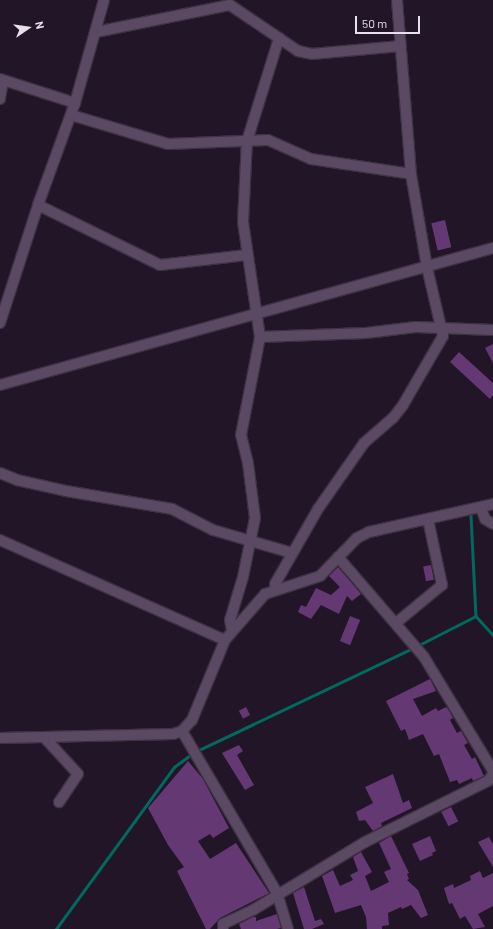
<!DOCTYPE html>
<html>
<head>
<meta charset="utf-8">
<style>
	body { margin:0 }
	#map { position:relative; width:493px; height:929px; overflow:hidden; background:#221527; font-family:Barlow,sans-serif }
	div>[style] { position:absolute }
	.stream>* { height:2.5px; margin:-1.25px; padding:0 1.25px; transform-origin:1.25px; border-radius:1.25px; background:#006a5e }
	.building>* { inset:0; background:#633873; transform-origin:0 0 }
	.roads { filter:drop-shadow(1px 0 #3e3143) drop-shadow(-1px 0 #3e3143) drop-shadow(0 1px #3e3143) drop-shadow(0 -1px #3e3143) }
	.minor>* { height:10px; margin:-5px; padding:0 5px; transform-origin:5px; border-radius:5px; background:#5b4963 }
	span { translate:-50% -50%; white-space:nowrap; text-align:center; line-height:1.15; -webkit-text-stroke:3.5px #221527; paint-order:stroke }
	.north { position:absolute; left:8px; top:8px; width:40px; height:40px; -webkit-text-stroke:3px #221527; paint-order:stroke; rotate:77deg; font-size:11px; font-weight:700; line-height:16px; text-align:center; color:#e8dfec }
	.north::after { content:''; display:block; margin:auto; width:14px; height:18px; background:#e8dfec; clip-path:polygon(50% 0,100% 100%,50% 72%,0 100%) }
	.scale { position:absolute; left:355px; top:16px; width:65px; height:18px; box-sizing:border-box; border:2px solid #e8dfec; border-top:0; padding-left:5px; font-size:12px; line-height:14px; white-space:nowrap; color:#e8dfec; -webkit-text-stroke:3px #221527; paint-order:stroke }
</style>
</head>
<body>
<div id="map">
	<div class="stream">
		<div style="left:471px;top:515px;width:101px;rotate:87.2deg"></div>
		<div style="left:476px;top:616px;width:25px;rotate:48deg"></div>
		<div style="left:417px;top:646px;width:66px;rotate:-27deg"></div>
		<div style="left:197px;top:751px;width:239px;rotate:-25.5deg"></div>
		<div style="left:56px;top:929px;width:200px;rotate:-53.9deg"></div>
		<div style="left:174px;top:767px;width:24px;rotate:-36deg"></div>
	</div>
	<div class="building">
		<div style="left:445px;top:220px;width:28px;height:14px;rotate:77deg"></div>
		<div style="clip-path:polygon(493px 344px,493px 363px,485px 348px)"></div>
		<div style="clip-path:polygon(459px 352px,493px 383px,493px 395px,490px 399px,450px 362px)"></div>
		<div style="left:431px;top:565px;width:15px;height:8px;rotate:79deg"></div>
		<div style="clip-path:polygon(338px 567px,361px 594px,352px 601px,347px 596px,339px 614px,321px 605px,311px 619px,298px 612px,301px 605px,306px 607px,316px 588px,331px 595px,340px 587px,329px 576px)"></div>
		<div style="left:350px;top:616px;width:11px;height:27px;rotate:22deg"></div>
		<div style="clip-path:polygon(430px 679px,436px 691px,413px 699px,422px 716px,436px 708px,438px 711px,446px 707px,448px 709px,453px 718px,450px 720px,457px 733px,461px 731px,468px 743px,464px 745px,472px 759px,475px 757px,484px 776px,473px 781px,472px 778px,459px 784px,457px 780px,450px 782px,439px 754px,434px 756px,423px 734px,409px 740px,405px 729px,401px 731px,386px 701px)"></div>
		<div style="left:246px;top:707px;width:9px;height:8px;rotate:63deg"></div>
		<div style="clip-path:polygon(239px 745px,243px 751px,237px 755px,254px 785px,245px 790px,222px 753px)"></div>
		<div style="clip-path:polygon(188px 761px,203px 779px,229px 828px,213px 838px,210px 834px,198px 841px,210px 859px,236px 843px,269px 893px,220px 918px,210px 929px,206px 929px,177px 871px,184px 867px,168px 845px,148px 808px)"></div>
		<div style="clip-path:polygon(393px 774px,403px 803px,409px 800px,412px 808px,381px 823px,382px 826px,373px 831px,365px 820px,359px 821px,356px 812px,373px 803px,365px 787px)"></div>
		<div style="left:451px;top:807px;width:16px;height:11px;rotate:63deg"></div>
		<div style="clip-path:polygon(391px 836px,409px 873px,407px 874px,409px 879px,407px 880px,418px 890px,428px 915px,421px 918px,411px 905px,402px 909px,401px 907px,388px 913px,389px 925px,382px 926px,382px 929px,367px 929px,366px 917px,361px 905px,335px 913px,322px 876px,333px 870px,340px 886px,353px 880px,350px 875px,358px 871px,353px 857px,361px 852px,372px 872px,365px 876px,371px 891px,389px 882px,384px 872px,391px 869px,379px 843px)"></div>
		<div style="clip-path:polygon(430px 836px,436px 851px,432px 853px,433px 855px,420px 861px,412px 844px)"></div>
		<div style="clip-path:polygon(489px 837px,493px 844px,493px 867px,478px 842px)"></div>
		<div style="clip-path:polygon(480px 871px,483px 878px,493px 873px,493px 906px,478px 914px,485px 927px,473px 929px,465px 916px,460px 919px,452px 903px,449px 904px,444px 888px,453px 884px,454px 888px,471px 880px,470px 876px)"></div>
		<div style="clip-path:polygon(304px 887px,315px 921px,321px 919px,324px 924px,312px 929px,304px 929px,293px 893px)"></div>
		<div style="clip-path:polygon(277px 914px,281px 928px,277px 929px,241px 929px,239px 924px,253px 917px,256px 917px,256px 921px)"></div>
	</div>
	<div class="roads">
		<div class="minor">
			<div style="left:96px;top:32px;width:137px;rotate:-11.4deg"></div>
			<div style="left:230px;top:5px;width:82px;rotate:34.1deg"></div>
			<div style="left:298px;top:51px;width:14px;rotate:12deg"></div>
			<div style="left:312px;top:54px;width:89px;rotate:-5.1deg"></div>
			<div style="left:0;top:79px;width:79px;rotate:17.7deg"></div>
			<div style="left:0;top:99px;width:19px;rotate:-81deg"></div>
			<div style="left:71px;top:115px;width:101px;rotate:16.6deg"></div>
			<div style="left:168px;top:144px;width:100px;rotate:-2.3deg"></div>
			<div style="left:268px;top:140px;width:47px;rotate:23.8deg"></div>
			<div style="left:311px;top:159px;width:101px;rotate:8.5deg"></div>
			<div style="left:38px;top:205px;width:136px;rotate:26.2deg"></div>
			<div style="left:160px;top:265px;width:87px;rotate:-6.6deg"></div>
			<div style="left:0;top:323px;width:124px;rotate:-72.1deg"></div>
			<div style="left:38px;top:205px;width:109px;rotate:-70.1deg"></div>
			<div style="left:75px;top:103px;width:107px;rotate:-74.3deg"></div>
			<div style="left:260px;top:337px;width:106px;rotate:-2.2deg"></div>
			<div style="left:366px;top:333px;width:50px;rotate:-6.8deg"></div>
			<div style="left:416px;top:327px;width:77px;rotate:2.2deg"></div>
			<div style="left:0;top:385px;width:512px;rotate:-15.53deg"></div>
			<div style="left:0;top:473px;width:18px;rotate:22deg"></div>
			<div style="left:17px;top:480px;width:50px;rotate:12.7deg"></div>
			<div style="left:66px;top:491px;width:108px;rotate:9.6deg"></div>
			<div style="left:172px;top:509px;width:46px;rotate:27.1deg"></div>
			<div style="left:213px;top:530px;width:82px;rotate:16.2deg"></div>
			<div style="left:481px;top:508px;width:12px;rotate:70deg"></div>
			<div style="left:485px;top:519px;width:9px;rotate:32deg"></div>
			<div style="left:0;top:540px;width:246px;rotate:24deg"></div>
			<div style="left:338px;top:557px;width:132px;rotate:49.3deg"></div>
			<div style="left:424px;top:657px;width:133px;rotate:58.8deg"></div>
			<div style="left:276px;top:589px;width:5px;rotate:-101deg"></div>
			<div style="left:275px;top:584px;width:86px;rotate:-60.2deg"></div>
			<div style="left:318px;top:509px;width:80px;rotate:-55.1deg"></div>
			<div style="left:364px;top:443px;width:38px;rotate:-41deg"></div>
			<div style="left:393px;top:418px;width:16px;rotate:-52deg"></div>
			<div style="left:403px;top:405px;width:80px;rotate:-59.9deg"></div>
			<div style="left:443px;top:336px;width:71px;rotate:-103.1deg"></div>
			<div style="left:427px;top:267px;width:94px;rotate:-99.8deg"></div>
			<div style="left:411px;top:174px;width:175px;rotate:-94.6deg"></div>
			<div style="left:396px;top:623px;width:60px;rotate:-39.6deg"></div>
			<div style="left:442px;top:585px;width:67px;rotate:-102deg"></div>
			<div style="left:232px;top:631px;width:11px;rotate:-100deg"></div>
			<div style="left:230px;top:620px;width:45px;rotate:-73.2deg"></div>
			<div style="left:243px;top:577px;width:60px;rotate:-78.5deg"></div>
			<div style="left:255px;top:518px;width:55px;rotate:-97.3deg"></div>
			<div style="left:248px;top:463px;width:29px;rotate:-104deg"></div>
			<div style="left:241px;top:435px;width:100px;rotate:-79deg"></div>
			<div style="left:260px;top:337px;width:116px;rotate:-98.4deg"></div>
			<div style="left:243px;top:222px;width:81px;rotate:-87.2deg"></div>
			<div style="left:247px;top:141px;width:108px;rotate:-72.7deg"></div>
			<div style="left:182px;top:731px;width:15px;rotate:-48deg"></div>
			<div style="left:192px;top:720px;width:87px;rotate:-67.6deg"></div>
			<div style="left:225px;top:640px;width:61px;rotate:-49deg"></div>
			<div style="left:265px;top:594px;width:58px;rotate:-18.1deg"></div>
			<div style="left:320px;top:576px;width:53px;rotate:-45.8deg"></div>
			<div style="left:357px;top:538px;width:13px;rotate:-27deg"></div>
			<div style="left:369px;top:532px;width:127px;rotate:-12.7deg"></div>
			<div style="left:44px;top:737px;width:50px;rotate:47.4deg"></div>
			<div style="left:78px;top:774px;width:34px;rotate:124deg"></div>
			<div style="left:0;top:738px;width:173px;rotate:-1.3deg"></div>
			<div style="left:173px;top:734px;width:9px;rotate:-18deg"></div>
			<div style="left:182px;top:731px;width:188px;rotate:59.6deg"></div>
			<div style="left:277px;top:893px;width:38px;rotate:73deg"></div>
			<div style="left:223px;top:929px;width:5px;rotate:-90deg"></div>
			<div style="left:223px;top:924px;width:33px;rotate:-25deg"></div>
			<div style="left:253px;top:910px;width:131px;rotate:-31.3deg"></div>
			<div style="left:365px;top:842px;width:137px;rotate:-26.4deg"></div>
			<div style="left:488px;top:781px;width:9px;rotate:-54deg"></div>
		</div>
	</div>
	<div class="north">N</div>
	<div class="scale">50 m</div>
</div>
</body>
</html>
